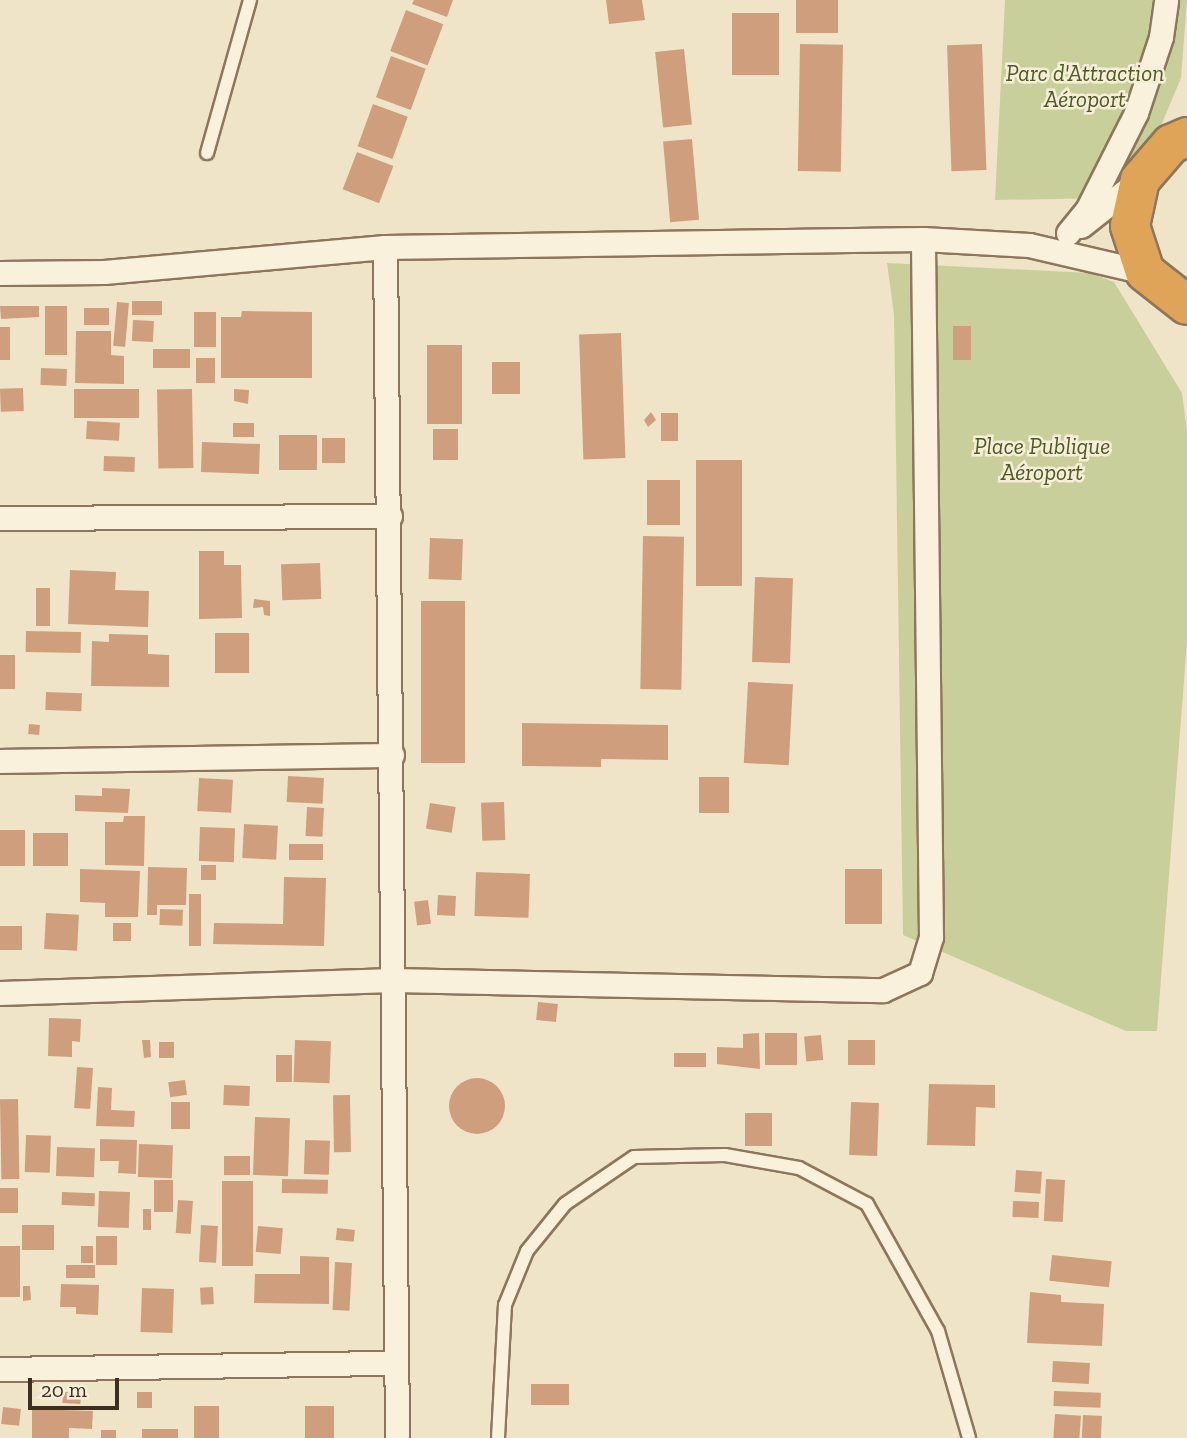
<!DOCTYPE html>
<html>
<head>
<meta charset="utf-8">
<style>
	body { margin:0 }
	#map { position:relative; width:1187px; height:1438px; overflow:hidden; background:#f0e4c8; font-family:"Zilla Slab",serif }
	div>[style] { position:absolute }
	.green>* { inset:0; background:#c9cf9b }
	.building>* { inset:0; background:#cf9f7d; transform-origin:0 0 }
	.round { border-radius:50% }
	.roads { filter:drop-shadow(2px 0 #8d765c) drop-shadow(-2px 0 #8d765c) drop-shadow(0 2px #8d765c) drop-shadow(0 -2px #8d765c) }
	.lane>* { height:12px; margin:-6px; padding:0 6px; transform-origin:6px; border-radius:6px; background:#faf1dc }
	.street>* { height:23px; margin:-11.5px; padding:0 11.5px; transform-origin:11.5px; border-radius:11.5px; background:#faf1dc }
	.highway>* { height:38px; margin:-19px; padding:0 19px; transform-origin:19px; border-radius:19px; background:#e0a458 }
	span { translate:-50% -50%; white-space:nowrap; text-align:center; line-height:1.15; -webkit-text-stroke:5px #f7eed8; paint-order:stroke }
	.park-label { font-size:23px; color:#4d5a26; font-style:italic }
	.scale { position:absolute; left:28px; top:1378px; width:91px; height:32px; box-sizing:border-box; border:4px solid #3d2e20; border-top:0; padding-left:9px; font-size:21px; line-height:24px; white-space:nowrap; color:#3d2e20; -webkit-text-stroke:5px #f7eed8; paint-order:stroke }
</style>
</head>
<body>
<div id="map">
	<div class="green">
		<div style="clip-path:polygon(1005px 0,1187px 0,1181px 78px,1155px 140px,1108px 198px,995px 200px)"></div>
		<div style="clip-path:polygon(887px 263px,1090px 273px,1114px 282px,1182px 393px,1187px 431px,1187px 642px,1157px 1031px,1126px 1031px,903px 935px,894px 315px)"></div>
	</div>
	<div class="building">
		<div style="clip-path:polygon(414px 0,453px 0,447px 17px,412px 4px)"></div>
		<div style="clip-path:polygon(606px 0,642px 0,645px 20px,609px 24px)"></div>
		<div style="left:796px;top:0;width:42px;height:33px"></div>
		<div style="left:406px;top:10px;width:40px;height:44px;rotate:21deg"></div>
		<div style="left:732px;top:13px;width:47px;height:62px"></div>
		<div style="left:800px;top:44px;width:43px;height:127px;rotate:1deg"></div>
		<div style="left:982px;top:44px;width:126px;height:35px;rotate:88deg"></div>
		<div style="left:684px;top:49px;width:76px;height:29px;rotate:84deg"></div>
		<div style="left:391px;top:56px;width:37px;height:44px;rotate:20deg"></div>
		<div style="left:373px;top:104px;width:37px;height:45px;rotate:20deg"></div>
		<div style="left:692px;top:139px;width:81px;height:29px;rotate:85deg"></div>
		<div style="left:357px;top:152px;width:39px;height:40px;rotate:21deg"></div>
		<div style="left:132px;top:301px;width:30px;height:14px"></div>
		<div style="left:117px;top:302px;width:12px;height:44px;rotate:5deg"></div>
		<div style="clip-path:polygon(0 306px,39px 306px,39px 317px,1px 319px)"></div>
		<div style="left:45px;top:306px;width:22px;height:49px"></div>
		<div style="left:84px;top:308px;width:25px;height:17px"></div>
		<div style="clip-path:polygon(242px 311px,312px 312px,312px 378px,221px 378px,221px 317px,241px 317px)"></div>
		<div style="left:194px;top:312px;width:22px;height:35px"></div>
		<div style="left:133px;top:320px;width:21px;height:21px;rotate:3deg"></div>
		<div style="left:953px;top:326px;width:18px;height:34px"></div>
		<div style="left:0;top:327px;width:10px;height:33px"></div>
		<div style="clip-path:polygon(76px 331px,111px 331px,111px 355px,124px 356px,124px 384px,75px 383px)"></div>
		<div style="left:621px;top:333px;width:125px;height:42px;rotate:88deg"></div>
		<div style="left:427px;top:345px;width:35px;height:79px"></div>
		<div style="left:153px;top:349px;width:37px;height:19px"></div>
		<div style="left:196px;top:358px;width:19px;height:25px"></div>
		<div style="left:492px;top:362px;width:28px;height:32px"></div>
		<div style="left:41px;top:368px;width:26px;height:17px;rotate:2deg"></div>
		<div style="left:23px;top:388px;width:23px;height:23px;rotate:88deg"></div>
		<div style="left:74px;top:389px;width:65px;height:29px"></div>
		<div style="left:192px;top:389px;width:79px;height:35px;rotate:89deg"></div>
		<div style="clip-path:polygon(234px 389px,249px 390px,248px 404px,234px 401px)"></div>
		<div style="clip-path:polygon(651px 412px,656px 420px,648px 427px,644px 420px)"></div>
		<div style="left:661px;top:413px;width:17px;height:28px"></div>
		<div style="left:87px;top:421px;width:33px;height:18px;rotate:3deg"></div>
		<div style="left:233px;top:423px;width:21px;height:14px"></div>
		<div style="left:458px;top:429px;width:31px;height:25px;rotate:90deg"></div>
		<div style="left:279px;top:435px;width:38px;height:35px"></div>
		<div style="left:322px;top:438px;width:23px;height:25px"></div>
		<div style="left:202px;top:442px;width:58px;height:30px;rotate:2deg"></div>
		<div style="left:104px;top:456px;width:31px;height:15px;rotate:2deg"></div>
		<div style="left:696px;top:460px;width:46px;height:126px"></div>
		<div style="left:647px;top:480px;width:33px;height:45px"></div>
		<div style="left:643px;top:536px;width:41px;height:153px;rotate:1deg"></div>
		<div style="left:430px;top:538px;width:33px;height:41px;rotate:2deg"></div>
		<div style="clip-path:polygon(199px 551px,224px 551px,224px 565px,241px 565px,242px 618px,199px 619px)"></div>
		<div style="left:320px;top:563px;width:36px;height:39px;rotate:88deg"></div>
		<div style="clip-path:polygon(70px 570px,116px 572px,115px 590px,149px 591px,148px 627px,68px 624px)"></div>
		<div style="left:755px;top:577px;width:38px;height:85px;rotate:2deg"></div>
		<div style="left:36px;top:588px;width:14px;height:38px"></div>
		<div style="clip-path:polygon(254px 599px,270px 601px,270px 616px,264px 615px,263px 607px,253px 608px)"></div>
		<div style="left:421px;top:601px;width:44px;height:162px"></div>
		<div style="left:26px;top:631px;width:55px;height:21px;rotate:1deg"></div>
		<div style="left:215px;top:633px;width:34px;height:40px"></div>
		<div style="clip-path:polygon(109px 634px,148px 635px,148px 654px,169px 655px,169px 687px,91px 686px,92px 641px,109px 642px)"></div>
		<div style="left:0;top:655px;width:15px;height:34px"></div>
		<div style="left:748px;top:682px;width:45px;height:81px;rotate:3deg"></div>
		<div style="left:46px;top:692px;width:36px;height:18px;rotate:2deg"></div>
		<div style="clip-path:polygon(522px 723px,668px 725px,668px 760px,601px 759px,601px 767px,522px 766px)"></div>
		<div style="left:29px;top:724px;width:11px;height:10px;rotate:5deg"></div>
		<div style="left:288px;top:776px;width:36px;height:26px;rotate:3deg"></div>
		<div style="left:699px;top:777px;width:30px;height:36px"></div>
		<div style="left:199px;top:778px;width:34px;height:33px;rotate:3deg"></div>
		<div style="clip-path:polygon(102px 788px,130px 789px,128px 813px,75px 811px,75px 795px,102px 796px)"></div>
		<div style="left:504px;top:802px;width:38px;height:23px;rotate:88deg"></div>
		<div style="left:430px;top:803px;width:26px;height:26px;rotate:9deg"></div>
		<div style="left:307px;top:807px;width:17px;height:29px;rotate:3deg"></div>
		<div style="clip-path:polygon(124px 816px,145px 816px,144px 866px,105px 865px,105px 822px,123px 822px)"></div>
		<div style="left:244px;top:824px;width:34px;height:34px;rotate:3deg"></div>
		<div style="left:200px;top:827px;width:35px;height:34px;rotate:2deg"></div>
		<div style="left:0;top:830px;width:25px;height:36px"></div>
		<div style="left:33px;top:833px;width:35px;height:33px"></div>
		<div style="left:289px;top:844px;width:34px;height:16px"></div>
		<div style="left:201px;top:865px;width:15px;height:15px"></div>
		<div style="clip-path:polygon(148px 867px,187px 868px,186px 905px,157px 905px,157px 915px,147px 915px)"></div>
		<div style="clip-path:polygon(80px 869px,140px 871px,138px 917px,105px 917px,105px 903px,80px 902px)"></div>
		<div style="left:845px;top:869px;width:37px;height:55px"></div>
		<div style="left:476px;top:872px;width:54px;height:44px;rotate:2deg"></div>
		<div style="clip-path:polygon(284px 877px,326px 878px,324px 946px,213px 944px,214px 923px,283px 924px)"></div>
		<div style="left:189px;top:894px;width:12px;height:52px"></div>
		<div style="left:438px;top:895px;width:18px;height:20px;rotate:3deg"></div>
		<div style="left:428px;top:900px;width:24px;height:14px;rotate:83deg"></div>
		<div style="left:160px;top:909px;width:23px;height:16px;rotate:2deg"></div>
		<div style="left:46px;top:913px;width:33px;height:36px;rotate:3deg"></div>
		<div style="left:113px;top:923px;width:18px;height:18px"></div>
		<div style="left:0;top:926px;width:22px;height:24px"></div>
		<div style="left:538px;top:1002px;width:20px;height:18px;rotate:6deg"></div>
		<div style="clip-path:polygon(49px 1018px,81px 1019px,80px 1042px,72px 1041px,72px 1057px,48px 1056px)"></div>
		<div style="clip-path:polygon(759px 1033px,760px 1069px,717px 1064px,717px 1047px,743px 1048px,743px 1034px)"></div>
		<div style="left:765px;top:1033px;width:32px;height:32px"></div>
		<div style="left:821px;top:1035px;width:25px;height:17px;rotate:85deg"></div>
		<div style="clip-path:polygon(142px 1040px,150px 1040px,151px 1057px,144px 1058px)"></div>
		<div style="left:295px;top:1040px;width:36px;height:42px;rotate:2deg"></div>
		<div style="left:848px;top:1040px;width:27px;height:25px"></div>
		<div style="left:159px;top:1042px;width:15px;height:16px"></div>
		<div style="left:674px;top:1053px;width:32px;height:14px"></div>
		<div style="left:276px;top:1055px;width:16px;height:27px"></div>
		<div style="left:77px;top:1067px;width:16px;height:41px;rotate:4deg"></div>
		<div class="round" style="left:449px;top:1078px;width:56px;height:56px"></div>
		<div style="left:185px;top:1080px;width:15px;height:17px;rotate:82deg"></div>
		<div style="clip-path:polygon(929px 1084px,995px 1085px,995px 1108px,976px 1107px,975px 1146px,927px 1145px)"></div>
		<div style="left:224px;top:1085px;width:26px;height:20px;rotate:2deg"></div>
		<div style="clip-path:polygon(98px 1087px,112px 1088px,111px 1110px,135px 1111px,134px 1127px,96px 1126px)"></div>
		<div style="left:350px;top:1095px;width:57px;height:17px;rotate:89deg"></div>
		<div style="left:18px;top:1099px;width:80px;height:18px;rotate:89deg"></div>
		<div style="left:171px;top:1102px;width:19px;height:27px"></div>
		<div style="left:851px;top:1102px;width:28px;height:53px;rotate:2deg"></div>
		<div style="left:745px;top:1113px;width:27px;height:33px"></div>
		<div style="left:255px;top:1117px;width:35px;height:58px;rotate:2deg"></div>
		<div style="left:26px;top:1135px;width:25px;height:37px;rotate:2deg"></div>
		<div style="clip-path:polygon(100px 1139px,137px 1140px,136px 1174px,118px 1173px,119px 1161px,100px 1161px)"></div>
		<div style="left:305px;top:1140px;width:25px;height:34px;rotate:2deg"></div>
		<div style="left:139px;top:1144px;width:34px;height:33px;rotate:2deg"></div>
		<div style="left:57px;top:1147px;width:38px;height:29px;rotate:2deg"></div>
		<div style="left:224px;top:1156px;width:26px;height:19px"></div>
		<div style="left:1016px;top:1170px;width:26px;height:22px;rotate:4deg"></div>
		<div style="left:282px;top:1179px;width:46px;height:14px;rotate:1deg"></div>
		<div style="left:1046px;top:1179px;width:19px;height:42px;rotate:3deg"></div>
		<div style="left:173px;top:1180px;width:32px;height:19px;rotate:90deg"></div>
		<div style="left:222px;top:1181px;width:31px;height:85px"></div>
		<div style="left:0;top:1188px;width:18px;height:25px"></div>
		<div style="left:99px;top:1191px;width:31px;height:36px;rotate:2deg"></div>
		<div style="left:62px;top:1192px;width:33px;height:13px;rotate:2deg"></div>
		<div style="left:178px;top:1200px;width:15px;height:33px;rotate:4deg"></div>
		<div style="left:1013px;top:1201px;width:26px;height:16px;rotate:2deg"></div>
		<div style="left:143px;top:1209px;width:8px;height:21px"></div>
		<div style="left:22px;top:1225px;width:32px;height:25px"></div>
		<div style="left:201px;top:1225px;width:17px;height:37px;rotate:3deg"></div>
		<div style="left:258px;top:1226px;width:25px;height:26px;rotate:5deg"></div>
		<div style="left:337px;top:1228px;width:18px;height:12px;rotate:6deg"></div>
		<div style="left:96px;top:1236px;width:21px;height:29px"></div>
		<div style="left:0;top:1246px;width:20px;height:51px"></div>
		<div style="left:81px;top:1246px;width:12px;height:17px"></div>
		<div style="left:1052px;top:1255px;width:60px;height:26px;rotate:6deg"></div>
		<div style="clip-path:polygon(300px 1256px,329px 1257px,329px 1304px,254px 1303px,255px 1274px,300px 1274px)"></div>
		<div style="left:335px;top:1262px;width:17px;height:48px;rotate:3deg"></div>
		<div style="left:95px;top:1265px;width:13px;height:29px;rotate:90deg"></div>
		<div style="clip-path:polygon(61px 1284px,99px 1285px,98px 1315px,76px 1314px,76px 1307px,60px 1307px)"></div>
		<div style="clip-path:polygon(23px 1286px,30px 1286px,31px 1300px,23px 1301px)"></div>
		<div style="left:213px;top:1287px;width:17px;height:13px;rotate:87deg"></div>
		<div style="left:142px;top:1288px;width:32px;height:44px;rotate:2deg"></div>
		<div style="clip-path:polygon(1030px 1292px,1061px 1295px,1061px 1302px,1104px 1304px,1102px 1346px,1027px 1343px)"></div>
		<div style="left:1053px;top:1361px;width:37px;height:21px;rotate:3deg"></div>
		<div style="left:569px;top:1384px;width:21px;height:38px;rotate:90deg"></div>
		<div style="left:1054px;top:1391px;width:47px;height:15px;rotate:2deg"></div>
		<div style="left:63px;top:1392px;width:18px;height:11px;rotate:3deg"></div>
		<div style="left:137px;top:1392px;width:15px;height:16px"></div>
		<div style="left:194px;top:1406px;width:25px;height:32px"></div>
		<div style="left:305px;top:1406px;width:29px;height:32px"></div>
		<div style="left:3px;top:1407px;width:18px;height:17px;rotate:6deg"></div>
		<div style="clip-path:polygon(32px 1409px,93px 1411px,92px 1429px,69px 1428px,69px 1438px,32px 1438px)"></div>
		<div style="left:1055px;top:1414px;width:26px;height:24px;rotate:4deg"></div>
		<div style="left:1083px;top:1415px;width:19px;height:23px;rotate:3deg"></div>
		<div style="left:142px;top:1429px;width:36px;height:9px"></div>
		<div style="left:101px;top:1430px;width:15px;height:8px"></div>
	</div>
	<div class="roads">
		<div class="lane">
			<div style="left:207px;top:153px;width:159px;rotate:-74.3deg"></div>
			<div style="left:498px;top:1438px;width:133px;rotate:-87deg"></div>
			<div style="left:505px;top:1305px;width:58px;rotate:-67.8deg"></div>
			<div style="left:527px;top:1251px;width:60px;rotate:-51deg"></div>
			<div style="left:565px;top:1204px;width:83px;rotate:-34.3deg"></div>
			<div style="left:634px;top:1157px;width:91px;rotate:-1.3deg"></div>
			<div style="left:725px;top:1155px;width:75px;rotate:10deg"></div>
			<div style="left:799px;top:1168px;width:77px;rotate:27.9deg"></div>
			<div style="left:867px;top:1204px;width:145px;rotate:60.8deg"></div>
			<div style="left:938px;top:1331px;width:111px;rotate:73.8deg"></div>
		</div>
		<div class="street">
			<div style="left:1081px;top:226px;width:74px;rotate:-38.4deg"></div>
			<div style="left:1068px;top:233px;width:32px;rotate:-51deg"></div>
			<div style="left:1088px;top:208px;width:106px;rotate:-63.2deg"></div>
			<div style="left:1136px;top:113px;width:80px;rotate:-71.8deg"></div>
			<div style="left:1161px;top:37px;width:37px;rotate:-82deg"></div>
			<div style="left:385px;top:247px;width:1191px;rotate:89.42deg"></div>
			<div style="left:0;top:273px;width:104px;rotate:-0.6deg"></div>
			<div style="left:104px;top:272px;width:282px;rotate:-5.1deg"></div>
			<div style="left:385px;top:247px;width:538px;rotate:-0.85deg"></div>
			<div style="left:923px;top:239px;width:106px;rotate:3.2deg"></div>
			<div style="left:1029px;top:245px;width:119px;rotate:13.1deg"></div>
			<div style="left:0;top:518px;width:390px;rotate:-0.3deg"></div>
			<div style="left:0;top:761px;width:392px;rotate:-0.9deg"></div>
			<div style="left:0;top:993px;width:393px;rotate:-1.9deg"></div>
			<div style="left:393px;top:980px;width:490px;rotate:1.2deg"></div>
			<div style="left:883px;top:990px;width:41px;rotate:-24.7deg"></div>
			<div style="left:920px;top:973px;width:38px;rotate:-73deg"></div>
			<div style="left:931px;top:937px;width:698px;rotate:-90.66deg"></div>
			<div style="left:0;top:1369px;width:396px;rotate:-0.9deg"></div>
		</div>
		<div class="highway">
			<div style="left:1187px;top:137px;width:17px;rotate:156deg"></div>
			<div style="left:1171px;top:144px;width:48px;rotate:130.7deg"></div>
			<div style="left:1140px;top:180px;width:47px;rotate:102.3deg"></div>
			<div style="left:1130px;top:226px;width:48px;rotate:71.9deg"></div>
			<div style="left:1145px;top:272px;width:53px;rotate:38.2deg"></div>
		</div>
	</div>
	<div class="park-label">
		<span style="left:1085px;top:86px">Parc d'Attraction<br>Aéroport</span>
		<span style="left:1042px;top:459px">Place Publique<br>Aéroport</span>
	</div>
	<div class="scale">20 m</div>
</div>
</body>
</html>
